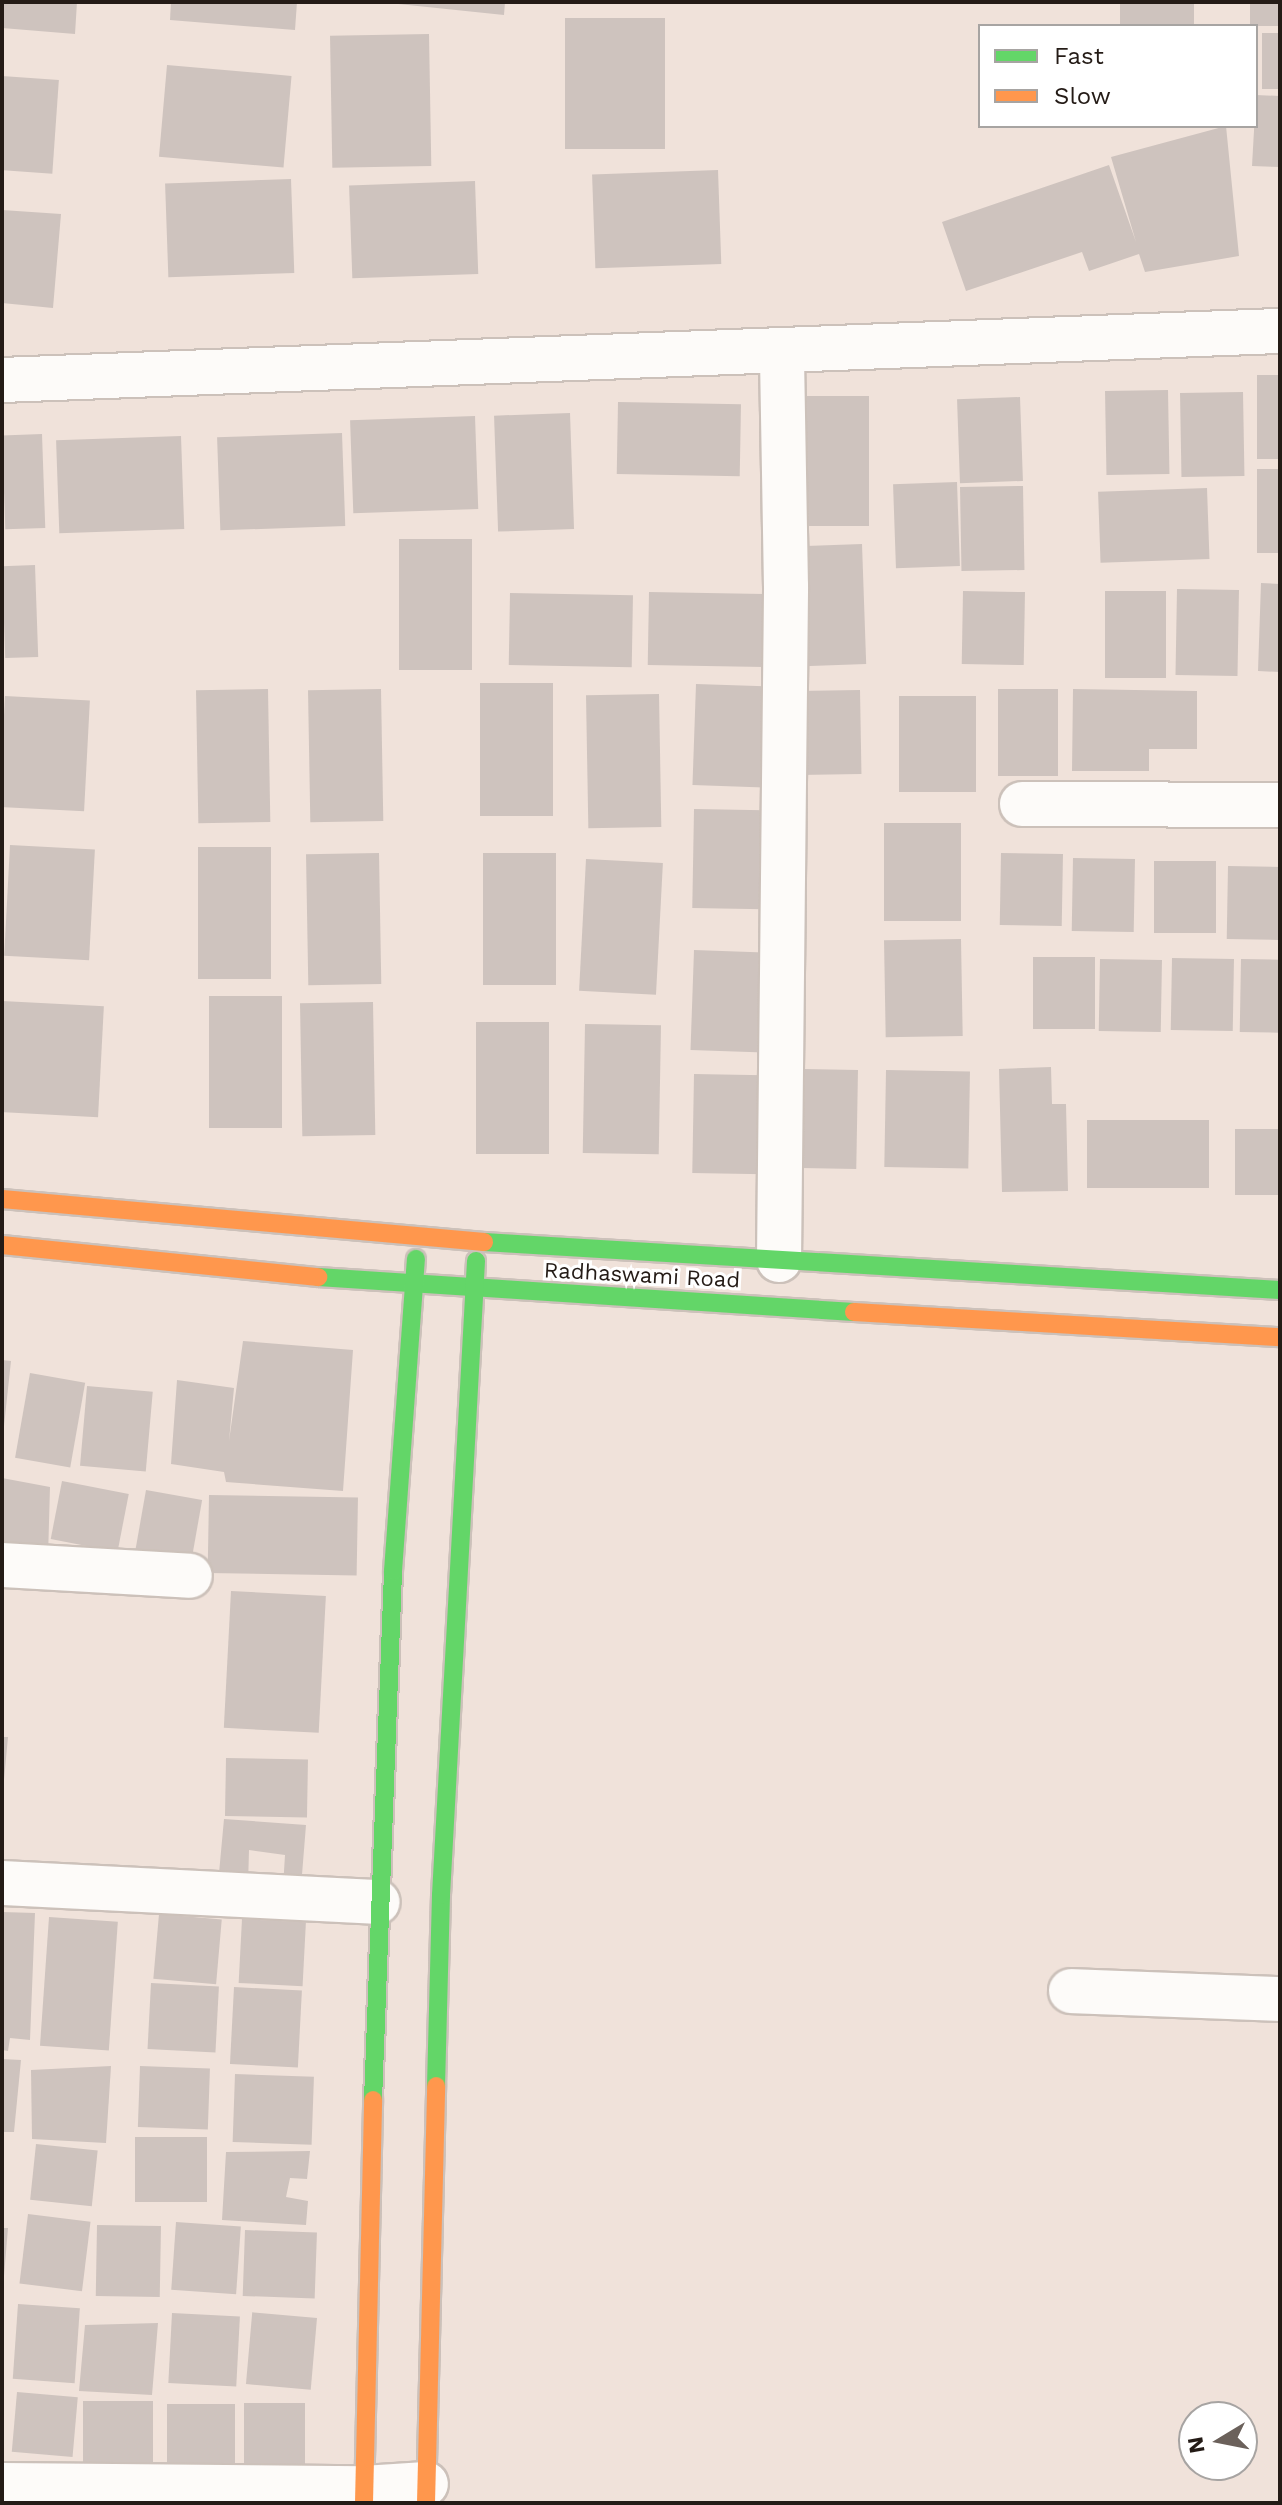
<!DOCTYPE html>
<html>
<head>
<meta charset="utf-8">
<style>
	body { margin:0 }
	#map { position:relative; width:1282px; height:2505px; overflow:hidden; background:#f0e2da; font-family:"Work Sans",sans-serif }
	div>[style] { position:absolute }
	.building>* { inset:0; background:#cec3be; transform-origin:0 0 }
	.roads { filter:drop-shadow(2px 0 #ccc1ba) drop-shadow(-2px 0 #ccc1ba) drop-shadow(0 2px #ccc1ba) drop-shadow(0 -2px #ccc1ba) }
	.street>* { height:44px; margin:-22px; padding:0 22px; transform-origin:22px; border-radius:22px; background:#fdfbf9 }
	.fast>* { height:18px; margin:-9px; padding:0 9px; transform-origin:9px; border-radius:9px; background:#63d668 }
	.slow>* { height:18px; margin:-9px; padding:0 9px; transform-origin:9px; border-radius:9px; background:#ff974d }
	span { translate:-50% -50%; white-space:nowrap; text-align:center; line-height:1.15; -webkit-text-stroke:6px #fff; paint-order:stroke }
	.street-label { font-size:22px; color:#241b16 }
	.frame { position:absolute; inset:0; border:4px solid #241b16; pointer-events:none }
	.legend { position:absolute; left:978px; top:24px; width:280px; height:104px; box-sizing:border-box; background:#fff; border:2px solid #a7a4a2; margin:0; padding:10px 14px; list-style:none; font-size:24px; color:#241b16 }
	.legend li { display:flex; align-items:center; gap:16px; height:40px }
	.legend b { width:40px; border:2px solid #a7a4a2 }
	.north { position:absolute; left:1178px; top:2401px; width:80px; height:80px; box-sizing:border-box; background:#fff; border:2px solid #a7a4a2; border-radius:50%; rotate:260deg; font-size:22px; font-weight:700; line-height:32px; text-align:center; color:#241b16 }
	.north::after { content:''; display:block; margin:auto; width:28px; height:36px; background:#6b615b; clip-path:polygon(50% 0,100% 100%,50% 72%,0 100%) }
</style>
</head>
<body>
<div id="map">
	<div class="building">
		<div style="clip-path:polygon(2px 2px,77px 2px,75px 34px,2px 28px)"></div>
		<div style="clip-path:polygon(171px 2px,297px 2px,295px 30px,170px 20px)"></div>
		<div style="clip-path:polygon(379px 2px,505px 2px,504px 15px)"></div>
		<div style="left:1120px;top:2px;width:74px;height:24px"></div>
		<div style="left:1250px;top:2px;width:30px;height:24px"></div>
		<div style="left:665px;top:18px;width:131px;height:100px;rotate:90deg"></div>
		<div style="left:1262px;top:33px;width:18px;height:56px"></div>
		<div style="left:429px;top:34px;width:132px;height:99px;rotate:89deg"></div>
		<div style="left:167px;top:65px;width:125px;height:92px;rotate:5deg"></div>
		<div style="left:2px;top:76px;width:57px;height:94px;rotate:4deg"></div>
		<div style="clip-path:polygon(1256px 95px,1280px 96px,1280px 167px,1252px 166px)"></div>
		<div style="clip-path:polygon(1226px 126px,1239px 256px,1145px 272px,1139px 254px,1089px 271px,1082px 252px,966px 291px,942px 222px,1109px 165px,1136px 242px,1111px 157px)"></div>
		<div style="left:718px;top:170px;width:94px;height:126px;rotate:88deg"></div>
		<div style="left:291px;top:179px;width:94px;height:126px;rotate:88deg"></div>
		<div style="left:475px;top:181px;width:93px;height:126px;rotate:88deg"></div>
		<div style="clip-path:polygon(2px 210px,61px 214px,53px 308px,2px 303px)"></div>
		<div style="left:1280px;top:375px;width:84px;height:23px;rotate:90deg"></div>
		<div style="left:1168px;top:390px;width:84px;height:63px;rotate:89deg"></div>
		<div style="left:1243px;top:392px;width:84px;height:63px;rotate:89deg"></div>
		<div style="left:869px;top:396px;width:130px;height:65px;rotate:90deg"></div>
		<div style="left:1020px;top:397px;width:84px;height:63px;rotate:88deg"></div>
		<div style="left:618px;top:402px;width:123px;height:72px;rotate:1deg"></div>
		<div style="left:570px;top:413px;width:116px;height:76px;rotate:88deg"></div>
		<div style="left:475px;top:416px;width:93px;height:125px;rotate:88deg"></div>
		<div style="left:342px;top:433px;width:93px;height:125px;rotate:88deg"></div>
		<div style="left:42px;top:434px;width:94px;height:40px;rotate:88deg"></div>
		<div style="left:181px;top:436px;width:93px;height:125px;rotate:88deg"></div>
		<div style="left:1280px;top:469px;width:84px;height:23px;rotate:90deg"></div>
		<div style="left:957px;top:482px;width:84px;height:64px;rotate:88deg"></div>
		<div style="left:1023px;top:486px;width:84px;height:63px;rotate:89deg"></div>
		<div style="left:1207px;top:488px;width:71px;height:109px;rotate:88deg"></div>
		<div style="left:472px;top:539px;width:131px;height:73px;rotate:90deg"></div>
		<div style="left:862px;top:544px;width:120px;height:63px;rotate:88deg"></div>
		<div style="left:35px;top:565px;width:92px;height:33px;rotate:88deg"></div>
		<div style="clip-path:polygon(1261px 583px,1280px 584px,1280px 672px,1258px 671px)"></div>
		<div style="left:1177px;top:589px;width:62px;height:86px;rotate:1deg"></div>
		<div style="left:963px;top:591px;width:62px;height:73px;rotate:1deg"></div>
		<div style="left:1105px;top:591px;width:61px;height:87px"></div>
		<div style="left:649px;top:592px;width:125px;height:73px;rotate:1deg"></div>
		<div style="left:510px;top:593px;width:123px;height:72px;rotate:1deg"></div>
		<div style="left:480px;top:683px;width:73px;height:133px"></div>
		<div style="left:696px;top:684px;width:77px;height:101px;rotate:2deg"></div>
		<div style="left:268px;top:689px;width:133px;height:72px;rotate:89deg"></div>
		<div style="left:381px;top:689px;width:132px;height:73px;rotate:89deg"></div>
		<div style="left:998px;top:689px;width:60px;height:87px"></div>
		<div style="clip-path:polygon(1073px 689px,1197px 691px,1197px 749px,1149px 749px,1149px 771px,1072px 771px)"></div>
		<div style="left:860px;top:690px;width:84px;height:63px;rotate:89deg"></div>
		<div style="left:659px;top:694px;width:133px;height:73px;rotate:89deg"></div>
		<div style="left:5px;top:696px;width:85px;height:111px;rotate:3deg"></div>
		<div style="left:899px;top:696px;width:77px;height:96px"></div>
		<div style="left:694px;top:809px;width:76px;height:99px;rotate:1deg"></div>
		<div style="left:884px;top:823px;width:77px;height:98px"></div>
		<div style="left:10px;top:845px;width:85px;height:111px;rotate:3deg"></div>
		<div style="left:198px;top:847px;width:73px;height:132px"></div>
		<div style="left:379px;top:853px;width:131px;height:73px;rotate:89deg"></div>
		<div style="left:556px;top:853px;width:132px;height:73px;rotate:90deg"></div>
		<div style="left:1001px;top:853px;width:62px;height:72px;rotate:1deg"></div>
		<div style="left:1073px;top:858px;width:62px;height:73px;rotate:1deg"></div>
		<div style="left:586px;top:859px;width:77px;height:132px;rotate:3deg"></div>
		<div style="left:1154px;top:861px;width:62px;height:72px"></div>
		<div style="left:1228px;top:866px;width:52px;height:73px;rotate:1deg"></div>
		<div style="left:961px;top:939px;width:97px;height:77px;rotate:89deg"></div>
		<div style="left:694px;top:950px;width:76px;height:100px;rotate:2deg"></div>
		<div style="left:1033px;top:957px;width:62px;height:72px"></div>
		<div style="left:1172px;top:958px;width:62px;height:72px;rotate:1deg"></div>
		<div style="left:1100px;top:959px;width:62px;height:72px;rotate:1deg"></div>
		<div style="left:1241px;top:959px;width:39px;height:73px;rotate:1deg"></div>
		<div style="left:282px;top:996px;width:132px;height:73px;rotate:90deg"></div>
		<div style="left:2px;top:1001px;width:102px;height:111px;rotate:3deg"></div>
		<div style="left:373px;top:1002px;width:133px;height:73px;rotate:89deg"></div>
		<div style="left:476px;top:1022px;width:73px;height:132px"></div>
		<div style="left:585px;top:1024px;width:76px;height:129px;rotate:1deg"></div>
		<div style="clip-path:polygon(1051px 1067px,1052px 1104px,1066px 1104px,1068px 1191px,1002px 1192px,999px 1069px)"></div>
		<div style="left:803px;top:1069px;width:55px;height:99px;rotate:1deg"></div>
		<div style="left:886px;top:1070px;width:84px;height:97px;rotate:1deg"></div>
		<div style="left:694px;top:1074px;width:76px;height:99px;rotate:1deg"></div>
		<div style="left:1209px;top:1120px;width:68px;height:122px;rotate:90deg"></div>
		<div style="left:1280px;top:1129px;width:66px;height:45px;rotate:90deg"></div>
		<div style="clip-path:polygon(243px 1341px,353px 1350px,343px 1491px,226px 1482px,224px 1472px,171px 1464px,177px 1380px,234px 1388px,229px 1441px)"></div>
		<div style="clip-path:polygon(2px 1360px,11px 1361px,4px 1426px,2px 1426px)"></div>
		<div style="left:30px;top:1373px;width:56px;height:86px;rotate:10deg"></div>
		<div style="left:87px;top:1386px;width:66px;height:80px;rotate:5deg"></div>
		<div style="clip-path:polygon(2px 1478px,50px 1487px,48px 1558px,34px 1545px,3px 1543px)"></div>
		<div style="left:62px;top:1481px;width:68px;height:59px;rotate:11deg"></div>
		<div style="left:146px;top:1490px;width:57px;height:68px;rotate:10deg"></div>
		<div style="left:209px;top:1495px;width:149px;height:78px;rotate:1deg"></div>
		<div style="left:231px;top:1591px;width:95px;height:137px;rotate:3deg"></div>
		<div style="clip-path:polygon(2px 1737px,8px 1737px,4px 1780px,2px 1780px)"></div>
		<div style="left:226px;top:1758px;width:82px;height:58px;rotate:1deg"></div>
		<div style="clip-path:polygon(224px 1819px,306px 1825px,301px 1887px,283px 1887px,285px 1855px,249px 1850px,248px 1886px,218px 1884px)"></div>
		<div style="clip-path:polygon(2px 1912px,35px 1913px,30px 2040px,10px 2038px,8px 2051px,2px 2050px)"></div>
		<div style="left:159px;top:1914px;width:63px;height:65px;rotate:5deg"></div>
		<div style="left:49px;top:1917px;width:69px;height:129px;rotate:4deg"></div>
		<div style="left:242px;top:1919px;width:64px;height:64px;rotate:3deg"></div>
		<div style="left:151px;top:1983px;width:68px;height:66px;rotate:3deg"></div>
		<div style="left:234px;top:1987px;width:68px;height:77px;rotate:3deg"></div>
		<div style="clip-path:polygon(2px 2059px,21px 2060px,14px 2132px,2px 2132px)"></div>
		<div style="clip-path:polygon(111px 2066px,106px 2143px,32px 2139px,31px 2070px)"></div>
		<div style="left:140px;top:2066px;width:70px;height:61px;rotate:2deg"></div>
		<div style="left:235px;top:2074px;width:79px;height:68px;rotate:2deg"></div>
		<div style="left:135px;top:2137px;width:72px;height:65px"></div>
		<div style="left:36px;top:2144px;width:62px;height:56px;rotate:6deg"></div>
		<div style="clip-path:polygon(310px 2151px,307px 2179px,290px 2178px,286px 2197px,308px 2201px,306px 2225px,222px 2220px,226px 2152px)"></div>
		<div style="left:28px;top:2214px;width:63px;height:70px;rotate:7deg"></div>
		<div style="left:176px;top:2222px;width:65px;height:68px;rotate:4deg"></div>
		<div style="left:97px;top:2225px;width:64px;height:71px;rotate:1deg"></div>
		<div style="clip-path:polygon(2px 2228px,8px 2228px,4px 2276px,2px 2276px)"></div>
		<div style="left:245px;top:2230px;width:72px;height:66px;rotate:2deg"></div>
		<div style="left:18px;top:2304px;width:62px;height:75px;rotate:4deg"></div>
		<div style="left:172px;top:2313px;width:68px;height:70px;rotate:3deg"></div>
		<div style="left:317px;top:2318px;width:72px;height:65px;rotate:95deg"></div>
		<div style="clip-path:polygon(158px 2323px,152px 2395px,79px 2391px,85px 2325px)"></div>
		<div style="left:17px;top:2392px;width:61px;height:60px;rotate:5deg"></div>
		<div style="left:83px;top:2401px;width:70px;height:68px"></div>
		<div style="left:244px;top:2403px;width:61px;height:63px"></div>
		<div style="left:167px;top:2404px;width:68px;height:65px"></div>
	</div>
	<div class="roads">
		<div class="street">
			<div style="left:2px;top:380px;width:1279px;rotate:-2.2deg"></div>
			<div style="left:1022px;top:804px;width:258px;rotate:0.2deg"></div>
			<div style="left:779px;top:1260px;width:673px;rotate:-89.4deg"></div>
			<div style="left:786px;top:587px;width:236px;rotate:-91deg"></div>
			<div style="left:2px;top:1565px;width:188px;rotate:3.3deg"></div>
			<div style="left:2px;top:1883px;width:376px;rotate:2.9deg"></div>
			<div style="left:1071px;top:1991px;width:209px;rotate:2.2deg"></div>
			<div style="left:2px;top:2485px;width:362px;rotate:0.5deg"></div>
			<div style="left:364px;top:2488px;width:62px;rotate:-3.7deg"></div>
		</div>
		<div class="fast">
			<div style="left:484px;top:1242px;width:797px;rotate:3.45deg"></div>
			<div style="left:318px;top:1277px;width:537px;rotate:3.74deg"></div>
			<div style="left:436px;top:2086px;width:191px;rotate:-88.5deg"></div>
			<div style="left:441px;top:1895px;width:635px;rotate:-86.84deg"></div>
			<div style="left:373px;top:2100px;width:529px;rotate:-87.83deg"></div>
			<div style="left:393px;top:1571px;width:313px;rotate:-85.8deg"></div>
		</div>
		<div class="slow">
			<div style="left:2px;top:1199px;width:484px;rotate:5.1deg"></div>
			<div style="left:2px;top:1245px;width:318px;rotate:5.8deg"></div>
			<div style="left:854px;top:1312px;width:427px;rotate:3.4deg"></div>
			<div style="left:364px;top:2503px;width:403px;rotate:-88.7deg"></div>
			<div style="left:426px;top:2503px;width:417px;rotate:-88.6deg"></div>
		</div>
	</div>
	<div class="street-label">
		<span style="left:642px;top:1275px;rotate:3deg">Radhaswami Road</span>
	</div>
	<div class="frame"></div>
	<ul class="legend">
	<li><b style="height:10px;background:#63d668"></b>Fast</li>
	<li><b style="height:10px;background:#ff974d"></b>Slow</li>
	</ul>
	<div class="north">N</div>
</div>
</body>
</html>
